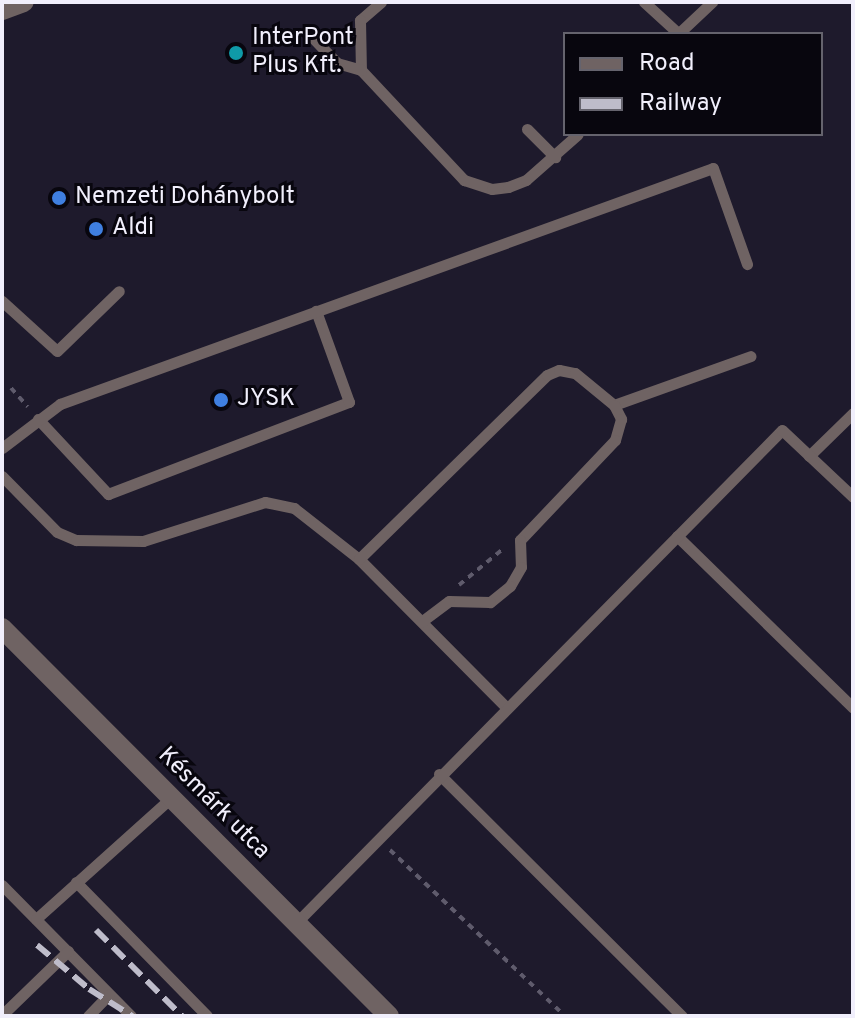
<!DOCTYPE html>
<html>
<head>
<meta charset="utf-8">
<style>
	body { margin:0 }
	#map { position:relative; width:855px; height:1018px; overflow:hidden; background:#1e1a2c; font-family:Overpass,sans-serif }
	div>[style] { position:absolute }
	.path>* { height:4px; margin-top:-2px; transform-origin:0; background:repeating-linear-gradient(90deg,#5f5b6c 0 6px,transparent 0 12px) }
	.service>* { height:11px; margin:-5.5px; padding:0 5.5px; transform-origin:5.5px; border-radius:5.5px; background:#6f6363 }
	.minor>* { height:20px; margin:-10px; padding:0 10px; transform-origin:10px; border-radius:10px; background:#6f6363 }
	.tertiary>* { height:20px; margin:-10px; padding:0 10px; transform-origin:10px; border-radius:10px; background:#6f6363 }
	.rail>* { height:6px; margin-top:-3px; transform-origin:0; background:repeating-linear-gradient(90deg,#bebcca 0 16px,transparent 0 24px) }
	.dots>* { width:22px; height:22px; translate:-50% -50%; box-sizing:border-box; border:4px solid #08060e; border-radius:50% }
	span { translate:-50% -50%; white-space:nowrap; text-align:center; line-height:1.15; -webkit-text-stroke:6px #08060e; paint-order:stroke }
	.poi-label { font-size:24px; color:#f1effc }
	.left { translate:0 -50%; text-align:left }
	.street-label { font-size:24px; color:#f1effc }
	.frame { position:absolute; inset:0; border:4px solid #f1effc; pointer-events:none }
	.legend { position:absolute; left:563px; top:32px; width:260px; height:104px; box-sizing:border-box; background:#08060e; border:2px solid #65636d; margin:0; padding:10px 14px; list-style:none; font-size:24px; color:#f1effc }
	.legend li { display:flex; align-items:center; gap:16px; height:40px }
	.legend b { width:40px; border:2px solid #65636d }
</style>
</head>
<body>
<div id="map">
	<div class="path">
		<div style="left:11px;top:388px;width:25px;rotate:48deg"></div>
		<div style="left:459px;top:585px;width:58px;rotate:-39.4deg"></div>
		<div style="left:390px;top:850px;width:241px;rotate:43.5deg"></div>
	</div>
	<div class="service">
		<div style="left:381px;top:2px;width:28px;rotate:139deg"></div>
		<div style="left:360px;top:20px;width:50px;rotate:88.9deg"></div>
		<div style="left:361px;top:70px;width:151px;rotate:46.9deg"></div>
		<div style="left:464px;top:180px;width:29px;rotate:18deg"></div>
		<div style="left:492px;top:189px;width:16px;rotate:-7deg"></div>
		<div style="left:508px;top:187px;width:19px;rotate:-21deg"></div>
		<div style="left:526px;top:180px;width:69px;rotate:-41.5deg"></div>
		<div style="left:644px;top:2px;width:47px;rotate:42.4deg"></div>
		<div style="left:678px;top:34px;width:47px;rotate:-43.3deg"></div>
		<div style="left:311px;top:36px;width:37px;rotate:46deg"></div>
		<div style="left:337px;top:63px;width:25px;rotate:16deg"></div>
		<div style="left:527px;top:129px;width:40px;rotate:45deg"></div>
		<div style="left:2px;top:301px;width:74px;rotate:42.3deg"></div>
		<div style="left:57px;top:351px;width:86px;rotate:-44.1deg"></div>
		<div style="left:614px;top:405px;width:145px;rotate:-19.7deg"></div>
		<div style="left:38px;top:419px;width:103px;rotate:47deg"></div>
		<div style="left:108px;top:494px;width:258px;rotate:-20.9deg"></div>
		<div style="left:349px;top:402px;width:97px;rotate:-109.9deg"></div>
		<div style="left:2px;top:448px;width:73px;rotate:-37.2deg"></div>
		<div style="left:60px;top:404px;width:694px;rotate:-19.87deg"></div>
		<div style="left:713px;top:168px;width:102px;rotate:70.5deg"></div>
		<div style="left:809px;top:456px;width:62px;rotate:-44.3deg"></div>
		<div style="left:2px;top:476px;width:78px;rotate:45.5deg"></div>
		<div style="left:57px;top:532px;width:21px;rotate:23deg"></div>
		<div style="left:76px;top:540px;width:67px;rotate:0.9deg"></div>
		<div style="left:143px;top:541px;width:128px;rotate:-17.7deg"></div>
		<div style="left:265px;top:502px;width:30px;rotate:12deg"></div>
		<div style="left:294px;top:508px;width:83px;rotate:38.1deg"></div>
		<div style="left:359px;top:559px;width:209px;rotate:45.2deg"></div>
		<div style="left:677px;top:536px;width:246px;rotate:44.3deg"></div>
		<div style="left:359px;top:559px;width:263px;rotate:-44.4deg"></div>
		<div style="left:547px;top:375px;width:13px;rotate:-23deg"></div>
		<div style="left:559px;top:370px;width:16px;rotate:11deg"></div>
		<div style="left:575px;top:373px;width:50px;rotate:39.4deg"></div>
		<div style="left:614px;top:405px;width:16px;rotate:63deg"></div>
		<div style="left:621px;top:419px;width:22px;rotate:106deg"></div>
		<div style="left:615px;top:440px;width:138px;rotate:133.5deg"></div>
		<div style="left:520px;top:540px;width:27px;rotate:88deg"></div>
		<div style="left:521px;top:567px;width:22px;rotate:120deg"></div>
		<div style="left:510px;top:586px;width:26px;rotate:141deg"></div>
		<div style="left:490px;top:602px;width:41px;rotate:-178.6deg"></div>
		<div style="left:449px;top:601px;width:34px;rotate:143deg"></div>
		<div style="left:439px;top:774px;width:343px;rotate:44.9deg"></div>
		<div style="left:76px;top:882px;width:187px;rotate:45.6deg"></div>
		<div style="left:2px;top:885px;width:184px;rotate:45.4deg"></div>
		<div style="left:36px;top:919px;width:181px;rotate:-41.9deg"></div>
		<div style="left:296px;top:923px;width:692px;rotate:-45.41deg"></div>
		<div style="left:782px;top:430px;width:98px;rotate:43.3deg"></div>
		<div style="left:2px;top:1015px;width:92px;rotate:-44.1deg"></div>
		<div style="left:88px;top:1016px;width:30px;rotate:-46deg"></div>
	</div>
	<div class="minor">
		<div style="left:2px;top:10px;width:23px;rotate:-20deg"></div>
	</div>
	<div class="tertiary">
		<div style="left:2px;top:628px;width:548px;rotate:45.07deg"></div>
	</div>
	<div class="rail">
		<div style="left:96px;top:930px;width:122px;rotate:45deg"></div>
		<div style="left:37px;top:945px;width:68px;rotate:40.2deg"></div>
		<div style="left:89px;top:989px;width:51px;rotate:32.1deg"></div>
	</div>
	<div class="dots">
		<div style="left:236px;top:53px;background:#0f9aa8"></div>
		<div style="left:59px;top:198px;background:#3f7fe0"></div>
		<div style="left:96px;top:229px;background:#3f7fe0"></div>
		<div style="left:221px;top:400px;background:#3f7fe0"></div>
	</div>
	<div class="poi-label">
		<span class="left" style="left:252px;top:53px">InterPont<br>Plus Kft.</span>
		<span class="left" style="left:75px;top:198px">Nemzeti Dohánybolt</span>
		<span class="left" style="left:112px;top:229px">Aldi</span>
		<span class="left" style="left:237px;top:400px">JYSK</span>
	</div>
	<div class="street-label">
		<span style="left:213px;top:804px;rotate:45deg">Késmárk utca</span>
	</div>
	<div class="frame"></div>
	<ul class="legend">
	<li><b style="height:10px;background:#6f6363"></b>Road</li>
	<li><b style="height:10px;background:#bebcca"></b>Railway</li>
	</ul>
</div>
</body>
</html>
